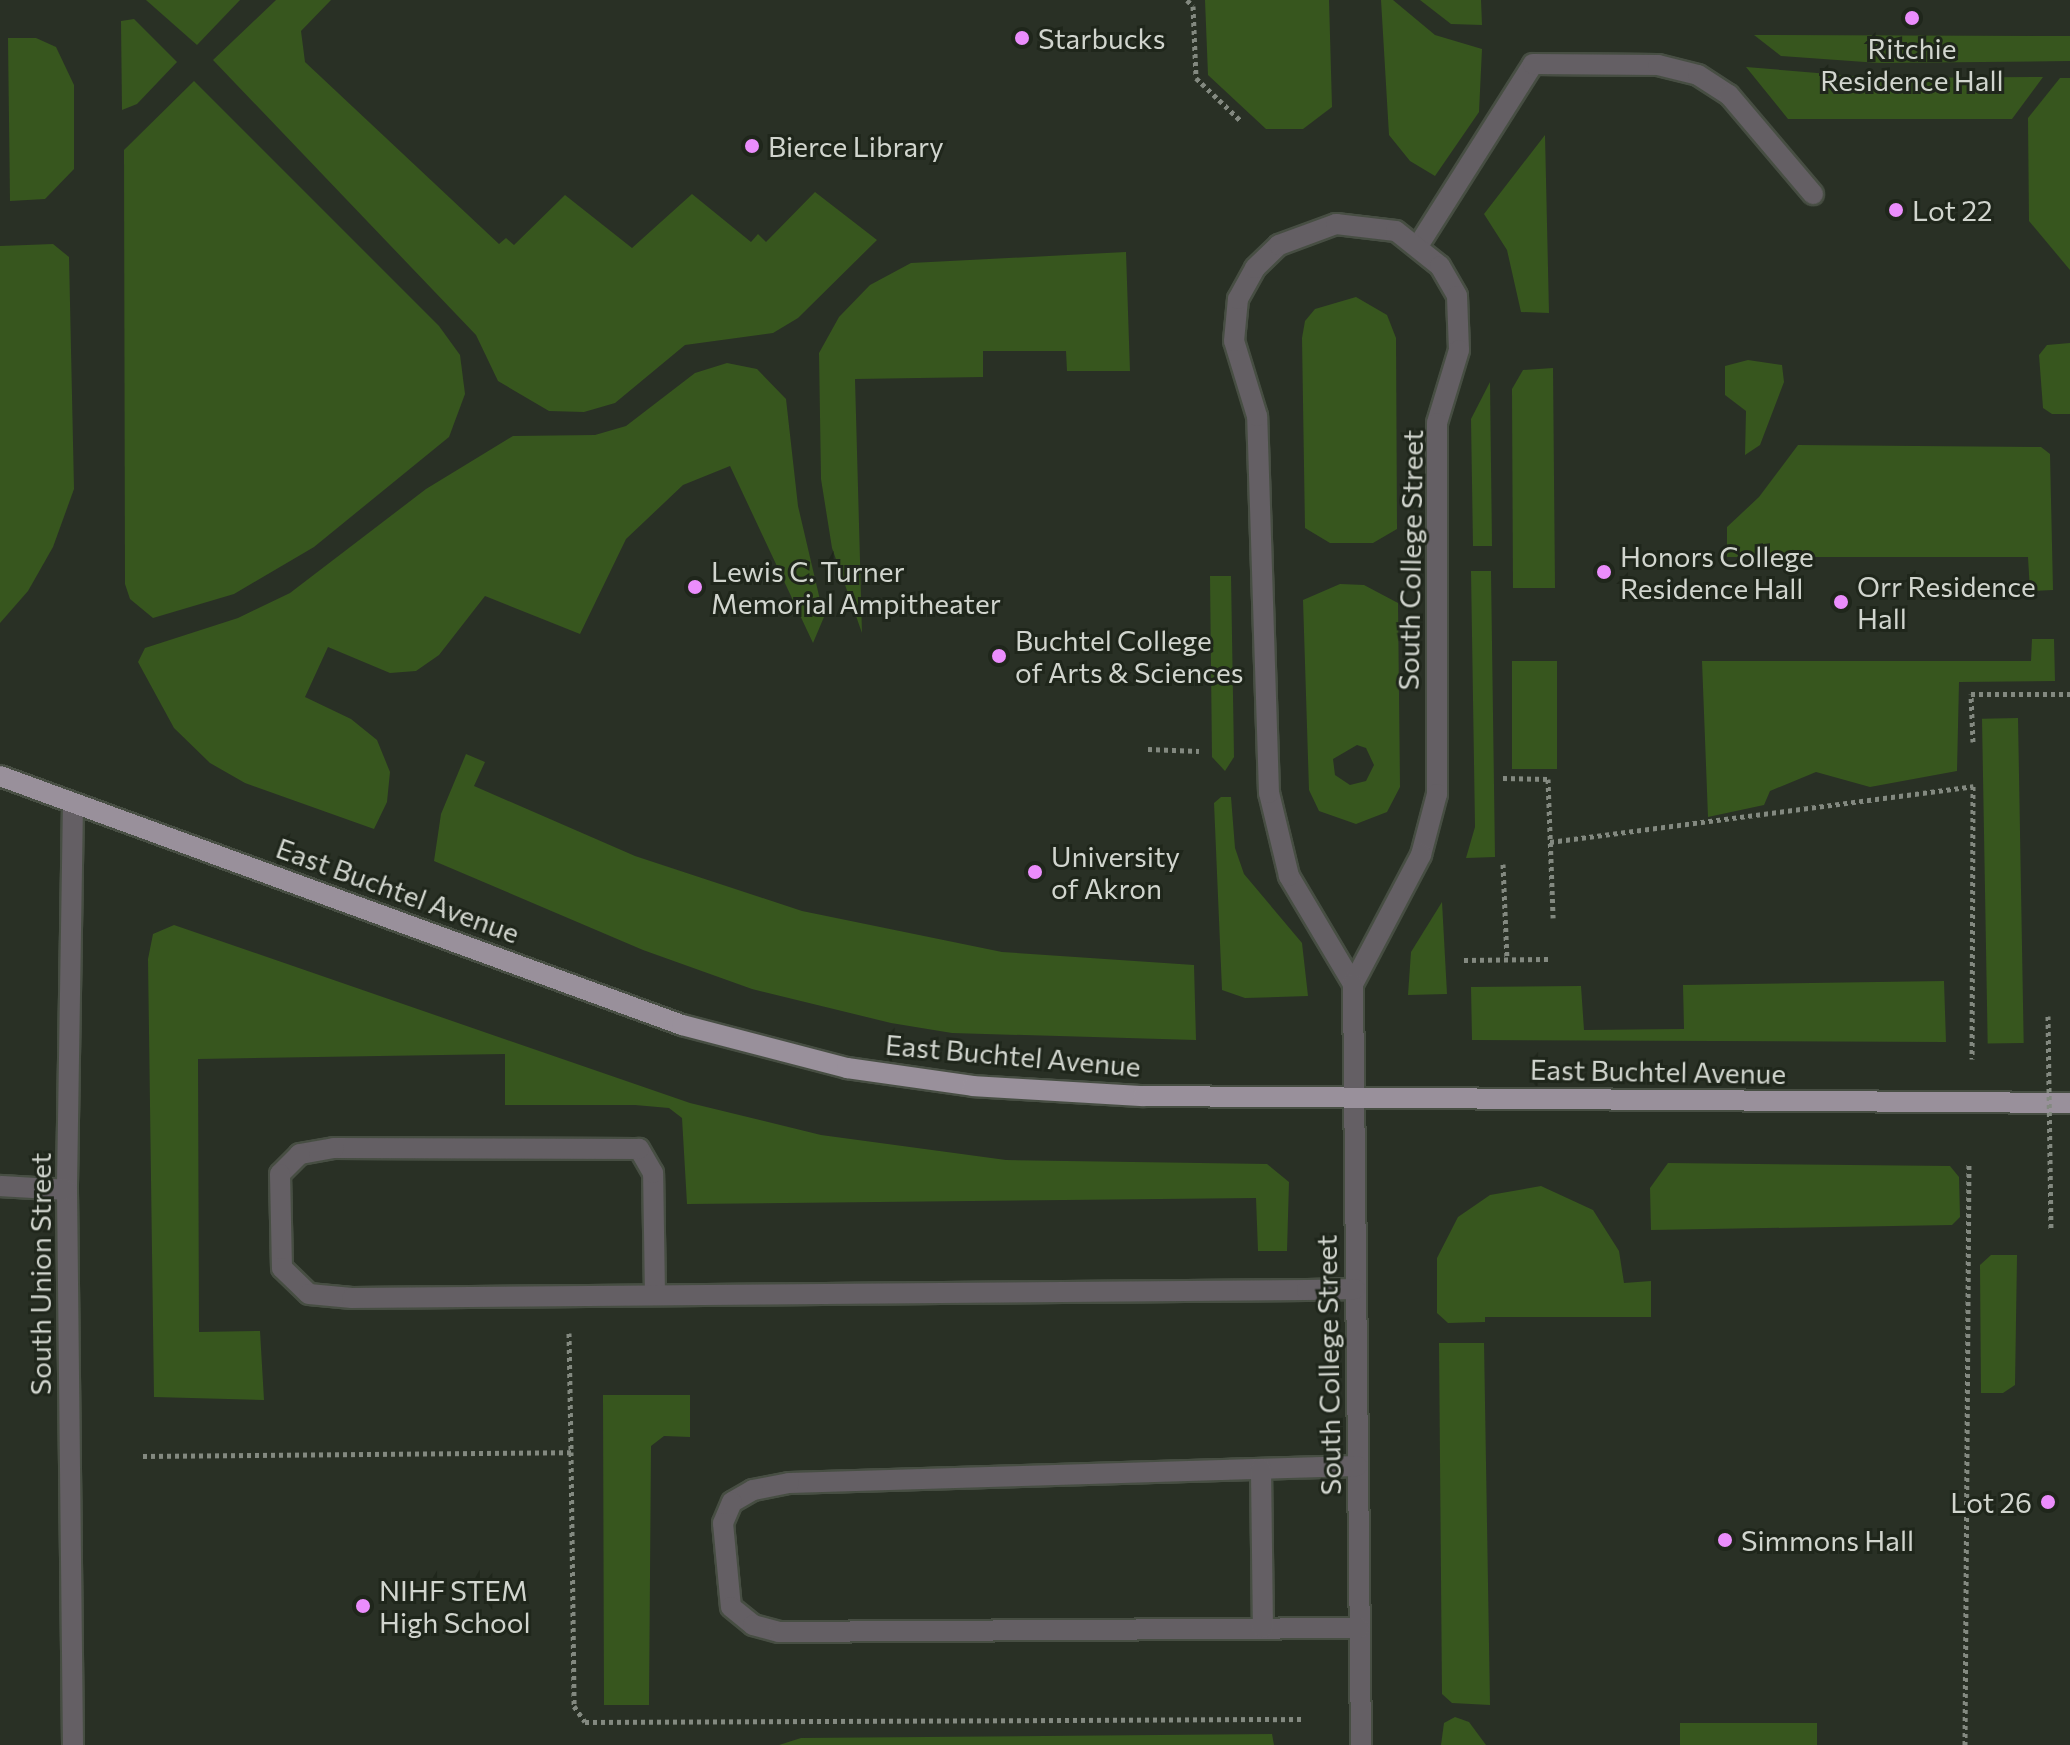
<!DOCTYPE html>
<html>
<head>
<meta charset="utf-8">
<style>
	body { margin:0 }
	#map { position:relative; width:2070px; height:1745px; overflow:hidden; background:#293025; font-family:Commissioner,sans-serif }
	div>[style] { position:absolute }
	.green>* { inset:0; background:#37561e; transform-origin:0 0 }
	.path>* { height:5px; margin-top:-2.5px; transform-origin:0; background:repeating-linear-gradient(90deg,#838980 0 4px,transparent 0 8px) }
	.roads { filter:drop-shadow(2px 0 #474e43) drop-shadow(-2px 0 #474e43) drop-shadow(0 2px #474e43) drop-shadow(0 -2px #474e43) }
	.minor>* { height:20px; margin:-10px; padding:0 10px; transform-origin:10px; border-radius:10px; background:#645f64 }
	.major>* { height:20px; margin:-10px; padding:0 10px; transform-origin:10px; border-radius:10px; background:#99909b }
	.path-bridge>* { height:5px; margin-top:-2.5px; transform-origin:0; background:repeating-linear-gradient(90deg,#838980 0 4px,transparent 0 8px) }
	.dots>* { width:22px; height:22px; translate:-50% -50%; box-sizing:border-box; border:4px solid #1f261b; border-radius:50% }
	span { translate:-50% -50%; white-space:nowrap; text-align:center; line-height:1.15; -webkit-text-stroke:6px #1f261b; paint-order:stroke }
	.poi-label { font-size:28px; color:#d1d5ce }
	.left { translate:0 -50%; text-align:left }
	.right { translate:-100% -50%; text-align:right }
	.street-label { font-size:28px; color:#d1d5ce }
</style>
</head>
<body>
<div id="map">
	<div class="green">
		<div style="clip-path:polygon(146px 0,240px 0,197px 45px)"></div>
		<div style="clip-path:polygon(276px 0,331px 0,301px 31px,305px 62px,499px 244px,506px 238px,514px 245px,565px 195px,632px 248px,692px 194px,751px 242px,758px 234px,766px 242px,815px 192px,877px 240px,798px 318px,773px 333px,685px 345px,615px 403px,584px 412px,549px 411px,498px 381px,476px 335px,213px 60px)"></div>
		<div style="clip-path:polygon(1205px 0,1329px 0,1332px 107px,1303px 129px,1266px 129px,1208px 75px)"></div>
		<div style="clip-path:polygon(1381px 0,1393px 0,1435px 35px,1482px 49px,1479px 112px,1435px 176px,1410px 161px,1389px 135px)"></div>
		<div style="clip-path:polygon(1420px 0,1481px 0,1482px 25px,1451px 24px)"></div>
		<div style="clip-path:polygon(134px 19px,177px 62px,137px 104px,122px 110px,121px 21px)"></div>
		<div style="clip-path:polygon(1754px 35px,2070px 36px,2070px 61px,1879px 63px,1781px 56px)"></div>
		<div style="clip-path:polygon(8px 38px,36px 38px,56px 47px,74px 85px,74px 169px,45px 199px,10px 201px)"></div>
		<div style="clip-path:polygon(1746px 67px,1877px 78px,2043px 77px,2012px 119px,1788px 119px)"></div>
		<div style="clip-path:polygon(2060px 78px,2070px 78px,2070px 270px,2029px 221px,2028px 118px)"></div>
		<div style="clip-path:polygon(194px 81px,439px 326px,460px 355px,465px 394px,449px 437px,314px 547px,234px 594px,153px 618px,130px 599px,125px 584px,124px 150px)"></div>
		<div style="clip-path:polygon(1545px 135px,1549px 313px,1521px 312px,1507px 250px,1484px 214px)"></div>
		<div style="clip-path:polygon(53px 244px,69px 257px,74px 489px,53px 547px,28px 591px,0 623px,0 246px)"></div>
		<div style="clip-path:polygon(1126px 252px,1130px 371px,1067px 371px,1066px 351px,983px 351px,983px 377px,855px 379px,862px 633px,832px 548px,821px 479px,819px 353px,839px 317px,870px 285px,911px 263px)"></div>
		<div style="clip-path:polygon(1356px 297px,1387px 315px,1396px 338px,1397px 529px,1373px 543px,1330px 543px,1305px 528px,1302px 338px,1305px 321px,1315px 309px)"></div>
		<div style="clip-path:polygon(2070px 343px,2070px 414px,2052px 414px,2043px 408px,2039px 355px,2047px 345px)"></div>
		<div style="clip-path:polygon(1748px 360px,1782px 365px,1784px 382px,1760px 445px,1745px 455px,1746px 411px,1725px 395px,1725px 366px)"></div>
		<div style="clip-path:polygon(727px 363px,757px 369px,786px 399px,798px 506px,824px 617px,813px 643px,730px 466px,683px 485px,626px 539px,580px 634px,485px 596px,439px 655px,416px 671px,390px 673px,328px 647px,305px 697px,351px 719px,377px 740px,390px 772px,387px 802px,374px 829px,245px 783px,210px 763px,174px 728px,138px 662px,145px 648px,238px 618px,290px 593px,426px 489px,513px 436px,595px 435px,626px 426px,695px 373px)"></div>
		<div style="clip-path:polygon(1553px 368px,1555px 588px,1513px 588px,1512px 389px,1523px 370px)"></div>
		<div style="clip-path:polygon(1490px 382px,1492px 546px,1473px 546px,1471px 419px)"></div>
		<div style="clip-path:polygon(1798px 445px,2041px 447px,2050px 454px,2053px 590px,2030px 591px,2028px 557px,1727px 557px,1727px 527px,1759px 497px)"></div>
		<div style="clip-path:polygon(1471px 571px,1491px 571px,1495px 857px,1466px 858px,1475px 827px)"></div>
		<div style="clip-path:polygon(1210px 576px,1231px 576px,1234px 757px,1225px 771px,1212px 757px)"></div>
		<div style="clip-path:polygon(evenodd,1340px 584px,1364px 585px,1398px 603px,1400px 787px,1387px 812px,1356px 824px,1319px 811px,1309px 790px,1303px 600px,1340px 584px,1357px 745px,1366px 748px,1374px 765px,1366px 781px,1350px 785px,1335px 775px,1333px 759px,1357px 745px)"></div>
		<div style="clip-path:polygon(2032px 639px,2054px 639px,2055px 681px,1959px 682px,1957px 771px,1870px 787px,1816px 772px,1770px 791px,1764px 805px,1708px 817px,1702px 661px,2031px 661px)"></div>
		<div style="left:1557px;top:661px;width:108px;height:45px;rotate:90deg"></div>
		<div style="left:2018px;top:718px;width:325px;height:36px;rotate:89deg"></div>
		<div style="clip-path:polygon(466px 754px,485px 762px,474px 786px,635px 856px,802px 911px,1002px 952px,1194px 965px,1196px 1040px,952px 1033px,891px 1023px,752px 989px,643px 950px,434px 861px,441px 814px)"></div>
		<div style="clip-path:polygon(1221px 797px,1231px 797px,1235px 848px,1244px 874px,1302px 943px,1308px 996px,1245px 998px,1222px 990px,1214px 803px)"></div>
		<div style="clip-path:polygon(1442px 902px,1447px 994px,1408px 995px,1411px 952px)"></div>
		<div style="clip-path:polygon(174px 925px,690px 1103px,821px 1135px,1006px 1160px,1267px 1164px,1289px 1182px,1287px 1251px,1258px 1251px,1256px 1198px,687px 1204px,682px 1118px,669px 1108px,635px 1105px,505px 1105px,505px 1054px,198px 1059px,199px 1332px,260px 1331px,264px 1400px,154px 1397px,148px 959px,153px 934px)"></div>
		<div style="clip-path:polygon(1944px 981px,1946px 1042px,1472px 1040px,1471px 987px,1581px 986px,1584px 1030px,1684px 1029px,1683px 985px)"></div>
		<div style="clip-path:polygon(1668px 1163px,1950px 1166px,1959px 1177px,1960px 1217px,1952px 1225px,1651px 1230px,1650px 1188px)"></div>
		<div style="clip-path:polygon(1541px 1186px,1593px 1210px,1619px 1251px,1624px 1283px,1651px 1281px,1651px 1317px,1485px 1317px,1485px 1322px,1448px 1323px,1437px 1313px,1437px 1258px,1458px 1217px,1490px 1195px)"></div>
		<div style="clip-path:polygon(1991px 1255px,2017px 1255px,2015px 1385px,2003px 1393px,1981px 1393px,1980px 1265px)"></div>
		<div style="clip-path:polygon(1439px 1343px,1484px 1343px,1490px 1705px,1452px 1703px,1442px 1694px)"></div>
		<div style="clip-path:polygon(603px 1395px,690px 1395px,690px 1437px,664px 1436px,651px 1446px,649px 1705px,604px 1705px)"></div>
		<div style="clip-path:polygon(1455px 1717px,1469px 1722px,1486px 1745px,1441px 1745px,1444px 1723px)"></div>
		<div style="left:1680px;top:1723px;width:137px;height:27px"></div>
		<div style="clip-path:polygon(1272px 1734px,1274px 1745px,779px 1745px,801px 1738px)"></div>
	</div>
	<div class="path">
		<div style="left:1187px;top:0;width:8px;rotate:45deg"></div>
		<div style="left:1193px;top:6px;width:72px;rotate:87.6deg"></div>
		<div style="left:1196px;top:78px;width:61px;rotate:43.7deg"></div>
		<div style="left:1973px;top:742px;width:48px;rotate:-92.4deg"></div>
		<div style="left:1971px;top:694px;width:99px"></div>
		<div style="left:1148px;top:749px;width:51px;rotate:2.2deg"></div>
		<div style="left:1503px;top:778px;width:45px;rotate:1.3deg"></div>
		<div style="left:1548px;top:779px;width:139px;rotate:87.9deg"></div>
		<div style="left:1550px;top:842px;width:427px;rotate:-7.5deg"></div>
		<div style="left:1973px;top:786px;width:273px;rotate:90.2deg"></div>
		<div style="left:1503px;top:864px;width:95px;rotate:87.6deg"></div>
		<div style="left:1464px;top:960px;width:84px;rotate:-0.7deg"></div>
		<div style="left:569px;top:1333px;width:119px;rotate:89deg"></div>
		<div style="left:143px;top:1456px;width:428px;rotate:-0.5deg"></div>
		<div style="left:571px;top:1452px;width:254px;rotate:89.3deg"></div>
		<div style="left:574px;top:1706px;width:19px;rotate:55deg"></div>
		<div style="left:585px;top:1722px;width:718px;rotate:-0.24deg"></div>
		<div style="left:1965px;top:1745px;width:582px;rotate:-89.61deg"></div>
	</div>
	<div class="roads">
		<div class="minor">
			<div style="left:1418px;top:246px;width:215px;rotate:-57.7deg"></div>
			<div style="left:1533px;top:64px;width:125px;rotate:0.5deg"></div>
			<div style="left:1658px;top:65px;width:41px;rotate:14deg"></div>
			<div style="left:1698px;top:75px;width:37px;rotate:33deg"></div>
			<div style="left:1729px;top:95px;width:130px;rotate:49.7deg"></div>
			<div style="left:73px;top:803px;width:387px;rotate:90.9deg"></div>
			<div style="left:67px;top:1190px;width:555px;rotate:89.38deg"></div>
			<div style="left:1353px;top:984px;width:126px;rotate:-120.7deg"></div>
			<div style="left:1289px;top:876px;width:85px;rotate:-103.5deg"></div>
			<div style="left:1269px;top:793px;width:377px;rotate:-91.8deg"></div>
			<div style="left:1257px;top:416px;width:78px;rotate:-107deg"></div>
			<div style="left:1234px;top:341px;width:42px;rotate:-84.6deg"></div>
			<div style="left:1238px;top:299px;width:35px;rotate:-61deg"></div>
			<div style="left:1255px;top:268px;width:33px;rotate:-44deg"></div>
			<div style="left:1279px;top:245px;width:61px;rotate:-20.2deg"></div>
			<div style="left:1336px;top:224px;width:60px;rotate:6.7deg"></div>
			<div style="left:1396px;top:231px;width:56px;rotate:38.5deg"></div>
			<div style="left:1440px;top:266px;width:34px;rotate:60deg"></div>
			<div style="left:1457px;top:296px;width:54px;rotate:87.9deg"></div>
			<div style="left:1459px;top:350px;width:76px;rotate:106.8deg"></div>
			<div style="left:1437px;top:423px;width:371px;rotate:90deg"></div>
			<div style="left:1437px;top:794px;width:63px;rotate:104.7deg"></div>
			<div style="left:1421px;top:855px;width:146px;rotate:117.8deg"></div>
			<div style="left:1353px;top:984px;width:761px;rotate:89.4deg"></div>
			<div style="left:0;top:1186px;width:67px;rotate:3.4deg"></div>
			<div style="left:655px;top:1295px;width:122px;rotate:-90.9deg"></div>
			<div style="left:653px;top:1173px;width:28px;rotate:-120deg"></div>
			<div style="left:639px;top:1149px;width:305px;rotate:-179.8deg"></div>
			<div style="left:334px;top:1148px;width:35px;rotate:170deg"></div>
			<div style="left:300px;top:1154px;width:28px;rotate:135deg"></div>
			<div style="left:280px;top:1174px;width:94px;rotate:88.8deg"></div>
			<div style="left:282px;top:1268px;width:37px;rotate:44deg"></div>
			<div style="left:309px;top:1294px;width:43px;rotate:5.3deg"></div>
			<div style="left:352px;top:1298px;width:955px;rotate:-0.48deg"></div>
			<div style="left:1307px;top:1290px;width:48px;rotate:-1.2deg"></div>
			<div style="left:1357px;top:1466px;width:568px;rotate:178.29deg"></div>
			<div style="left:789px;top:1483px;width:37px;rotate:169deg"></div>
			<div style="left:753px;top:1490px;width:24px;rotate:150deg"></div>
			<div style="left:732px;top:1502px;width:23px;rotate:113deg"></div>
			<div style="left:723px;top:1523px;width:84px;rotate:84.6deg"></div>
			<div style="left:731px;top:1607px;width:28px;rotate:39deg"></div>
			<div style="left:753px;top:1625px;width:27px;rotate:15deg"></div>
			<div style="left:779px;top:1632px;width:580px;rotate:-0.4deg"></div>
			<div style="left:1261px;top:1469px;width:159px;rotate:89.3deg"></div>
		</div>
		<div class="major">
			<div style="left:0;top:776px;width:726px;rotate:20.06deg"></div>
			<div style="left:682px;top:1025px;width:171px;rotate:14.6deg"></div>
			<div style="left:847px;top:1068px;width:127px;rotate:8.1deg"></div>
			<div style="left:973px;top:1086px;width:170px;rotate:3.4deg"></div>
			<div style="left:1143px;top:1096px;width:927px;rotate:0.43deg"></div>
		</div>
	</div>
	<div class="path-bridge">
		<div style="left:2048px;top:1016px;width:215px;rotate:89.2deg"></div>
	</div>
	<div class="dots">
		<div style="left:1912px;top:18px;background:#eb8dfc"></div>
		<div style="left:1022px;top:38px;background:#eb8dfc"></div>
		<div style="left:752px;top:146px;background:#eb8dfc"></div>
		<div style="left:1896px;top:210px;background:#eb8dfc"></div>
		<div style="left:1604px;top:572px;background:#eb8dfc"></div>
		<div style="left:695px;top:587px;background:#eb8dfc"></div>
		<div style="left:1841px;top:602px;background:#eb8dfc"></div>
		<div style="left:999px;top:656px;background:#eb8dfc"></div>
		<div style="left:1035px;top:872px;background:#eb8dfc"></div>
		<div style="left:2048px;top:1502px;background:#eb8dfc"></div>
		<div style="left:1725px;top:1540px;background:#eb8dfc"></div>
		<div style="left:363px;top:1606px;background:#eb8dfc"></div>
	</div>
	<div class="poi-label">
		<span class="left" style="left:1038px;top:38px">Starbucks</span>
		<span style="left:1912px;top:64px">Ritchie<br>Residence Hall</span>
		<span class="left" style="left:768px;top:146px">Bierce Library</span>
		<span class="left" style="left:1912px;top:210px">Lot 22</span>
		<span class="left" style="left:1620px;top:572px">Honors College<br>Residence Hall</span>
		<span class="left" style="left:711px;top:587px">Lewis C. Turner<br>Memorial Ampitheater</span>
		<span class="left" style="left:1857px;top:602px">Orr Residence<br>Hall</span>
		<span class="left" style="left:1015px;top:656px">Buchtel College<br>of Arts &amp; Sciences</span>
		<span class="left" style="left:1051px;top:872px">University<br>of Akron</span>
		<span class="right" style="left:2032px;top:1502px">Lot 26</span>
		<span class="left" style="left:1741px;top:1540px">Simmons Hall</span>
		<span class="left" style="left:379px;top:1606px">NIHF STEM<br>High School</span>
	</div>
	<div class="street-label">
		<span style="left:1410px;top:560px;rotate:-89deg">South College Street</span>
		<span style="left:398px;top:890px;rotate:20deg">East Buchtel Avenue</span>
		<span style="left:1013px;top:1055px;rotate:5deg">East Buchtel Avenue</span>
		<span style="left:1658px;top:1071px;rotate:1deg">East Buchtel Avenue</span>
		<span style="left:40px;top:1274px;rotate:-90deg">South Union Street</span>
		<span style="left:1328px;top:1365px;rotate:-91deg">South College Street</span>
	</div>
</div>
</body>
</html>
